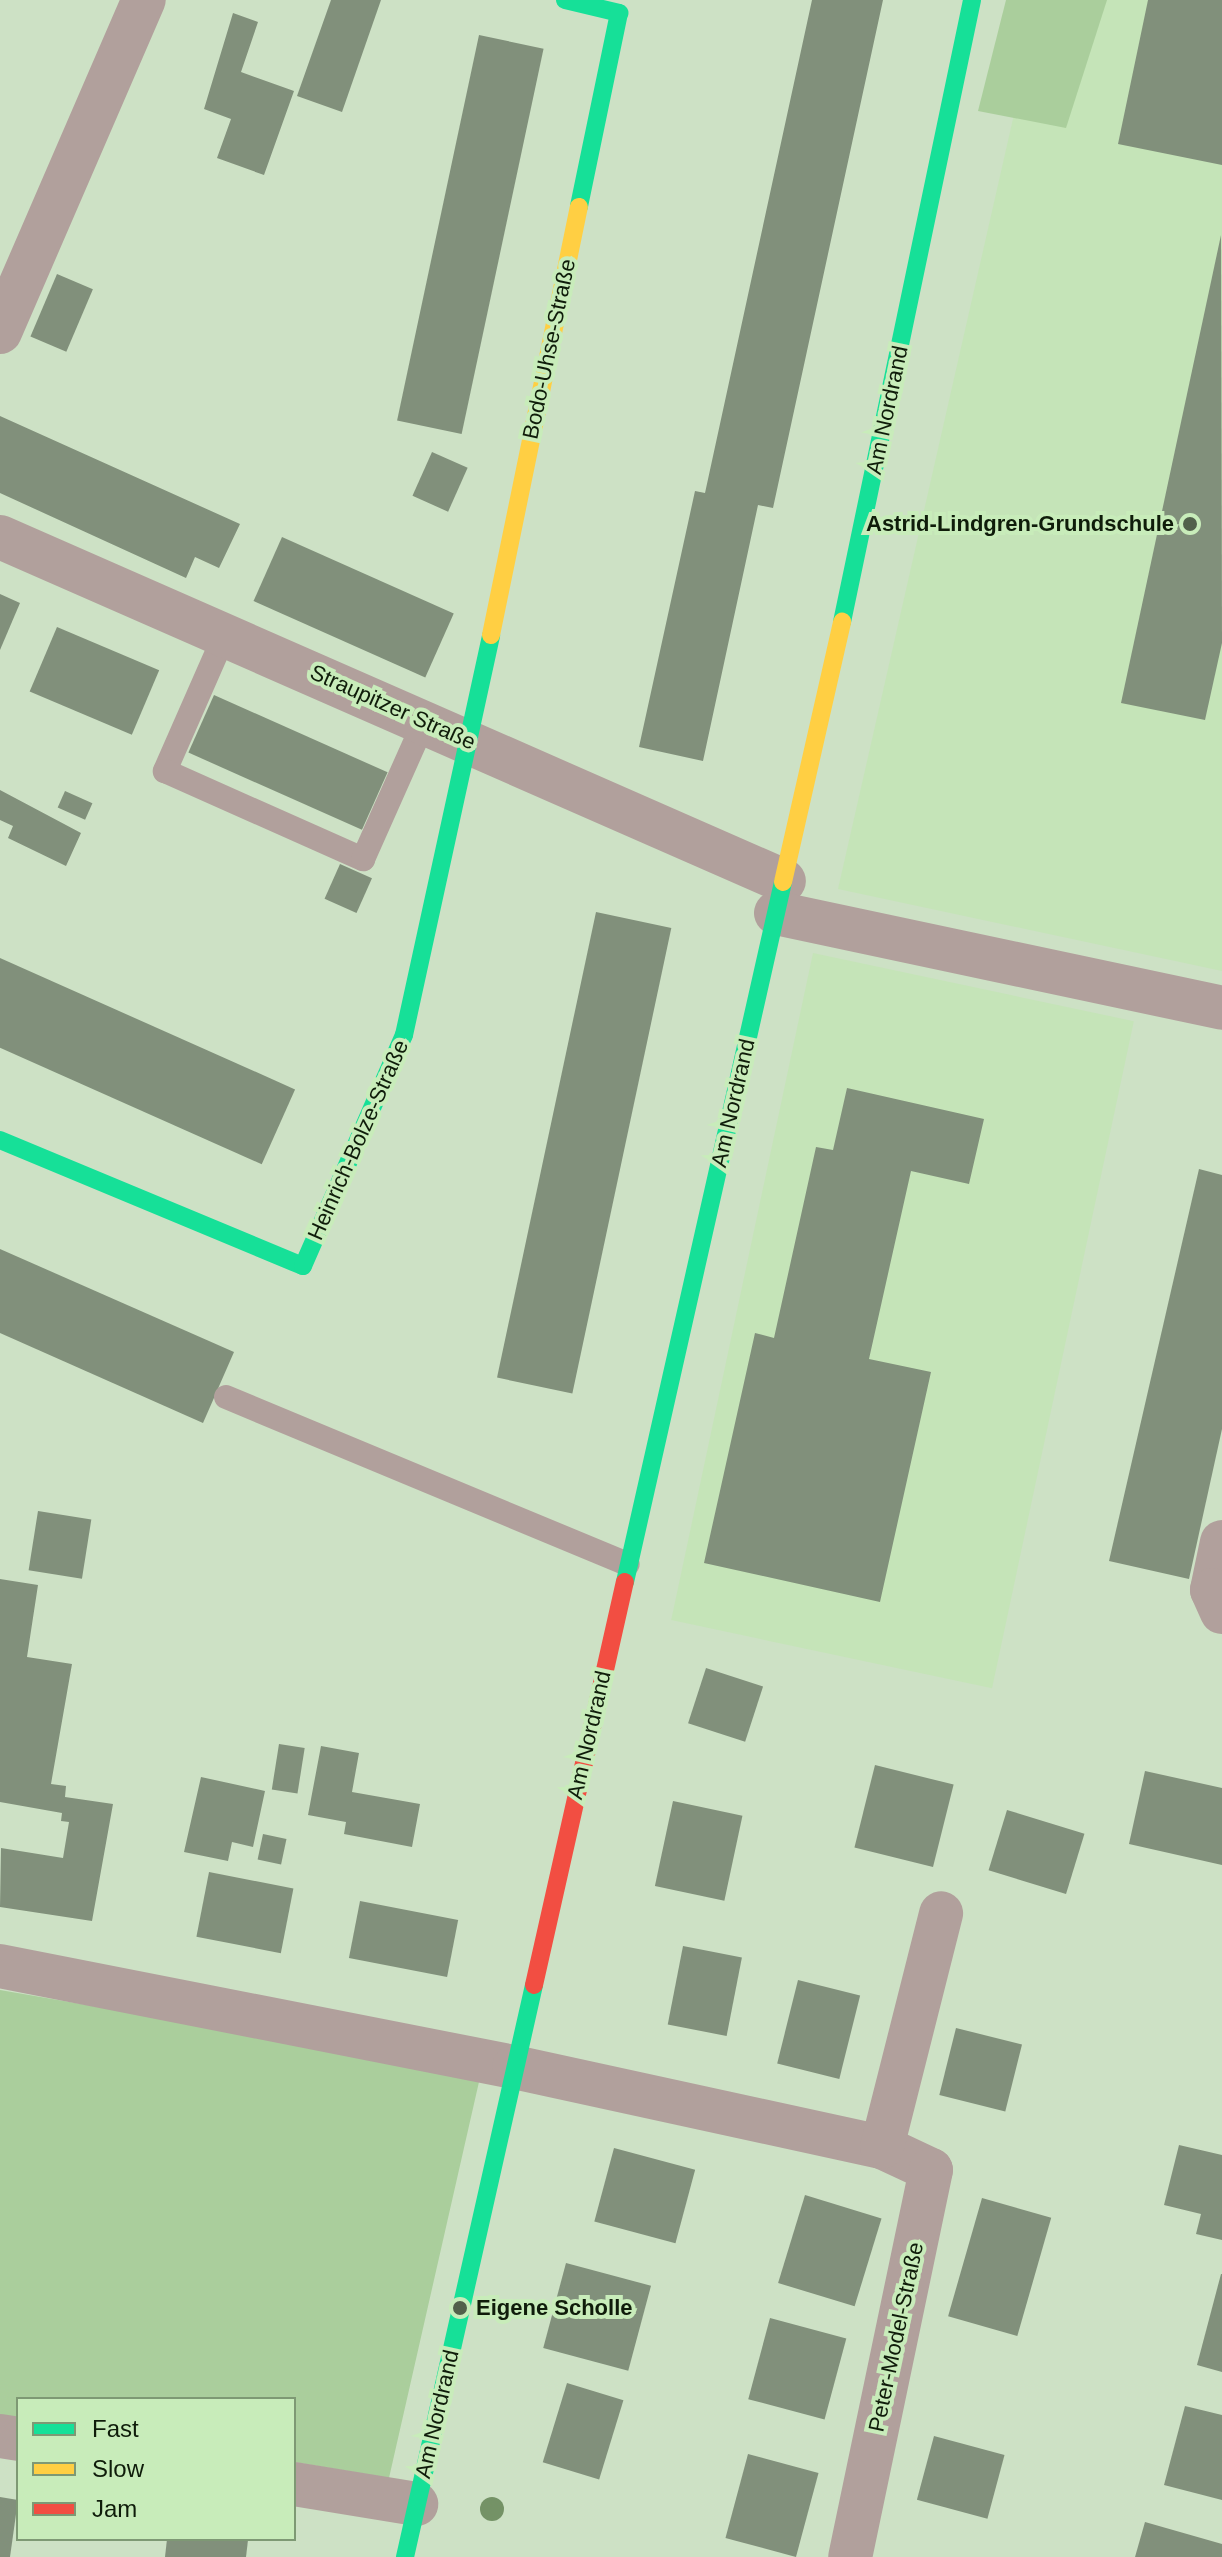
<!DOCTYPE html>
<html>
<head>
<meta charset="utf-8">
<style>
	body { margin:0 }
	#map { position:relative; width:1222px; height:2557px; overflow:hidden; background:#cde1c5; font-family:Helvetica,sans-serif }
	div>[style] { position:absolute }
	.built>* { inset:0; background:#c5e4b8; transform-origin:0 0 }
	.green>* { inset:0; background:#aace9c }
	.building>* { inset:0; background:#81907b; transform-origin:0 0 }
	.lane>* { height:24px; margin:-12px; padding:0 12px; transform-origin:12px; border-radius:12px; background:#b1a09c }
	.street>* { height:44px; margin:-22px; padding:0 22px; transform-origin:22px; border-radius:22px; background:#b1a09c }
	.fast>* { height:18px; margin:-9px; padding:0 9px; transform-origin:9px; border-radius:9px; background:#16e098 }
	.slow>* { height:18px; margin:-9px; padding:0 9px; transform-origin:9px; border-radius:9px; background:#ffcf43 }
	.jam>* { height:18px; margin:-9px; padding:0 9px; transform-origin:9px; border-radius:9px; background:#f24e42 }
	.trees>* { width:24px; height:24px; margin:-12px; border-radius:50%; background:#749266 }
	.dots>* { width:22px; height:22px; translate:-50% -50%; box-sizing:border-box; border:4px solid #c8ecba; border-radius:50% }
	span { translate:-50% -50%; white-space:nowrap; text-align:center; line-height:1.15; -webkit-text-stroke:8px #c8ecba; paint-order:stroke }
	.street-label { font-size:22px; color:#0f1c0a }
	.poi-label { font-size:22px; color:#0f1c0a; font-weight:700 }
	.right { translate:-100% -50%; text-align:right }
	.left { translate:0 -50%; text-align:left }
	.legend { position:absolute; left:16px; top:2397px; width:280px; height:144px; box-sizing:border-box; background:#c8ecba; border:2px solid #7e9974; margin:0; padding:10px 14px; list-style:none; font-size:24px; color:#0f1c0a }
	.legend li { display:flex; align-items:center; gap:16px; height:40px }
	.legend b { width:40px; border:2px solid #7e9974 }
</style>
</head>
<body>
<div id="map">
	<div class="built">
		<div style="clip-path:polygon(1040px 0,1222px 0,1222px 971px,838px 889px)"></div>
		<div style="left:813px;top:953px;width:328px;height:682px;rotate:12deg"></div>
	</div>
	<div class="green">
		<div style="clip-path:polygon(1006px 0,1107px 0,1066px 128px,978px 111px)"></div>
		<div style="clip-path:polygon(0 1990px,481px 2073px,389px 2478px,294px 2462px,294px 2399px,18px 2399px,18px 2420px,0 2417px)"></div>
	</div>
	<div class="building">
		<div style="clip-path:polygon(331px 0,381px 0,342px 112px,297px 96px)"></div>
		<div style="clip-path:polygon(812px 0,883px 0,773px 508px,758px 505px,703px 761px,639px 747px,695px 491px,705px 493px)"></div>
		<div style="clip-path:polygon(1148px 0,1222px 0,1222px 165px,1118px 144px)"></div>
		<div style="clip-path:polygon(233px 13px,258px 22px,241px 72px,294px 91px,264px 175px,217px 158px,231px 119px,204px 109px)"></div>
		<div style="left:479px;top:35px;width:66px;height:394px;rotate:12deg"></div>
		<div style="clip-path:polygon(1221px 235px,1222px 643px,1205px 720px,1121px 703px)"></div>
		<div style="left:57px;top:274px;width:39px;height:68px;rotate:23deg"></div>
		<div style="clip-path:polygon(0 416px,240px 524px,219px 568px,195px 557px,186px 578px,0 493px)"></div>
		<div style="left:432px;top:452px;width:39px;height:48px;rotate:24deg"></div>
		<div style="left:282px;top:537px;width:188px;height:70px;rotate:24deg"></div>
		<div style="clip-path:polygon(0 594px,20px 603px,0 650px)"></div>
		<div style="left:57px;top:627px;width:111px;height:70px;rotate:23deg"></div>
		<div style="left:214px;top:695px;width:190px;height:63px;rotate:24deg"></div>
		<div style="clip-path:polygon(0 790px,81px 833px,66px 866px,8px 838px,13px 826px,0 820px)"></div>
		<div style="left:65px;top:791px;width:30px;height:18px;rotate:24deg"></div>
		<div style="left:340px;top:864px;width:35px;height:38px;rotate:24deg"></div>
		<div style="left:596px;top:912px;width:77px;height:476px;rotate:12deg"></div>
		<div style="left:0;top:958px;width:323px;height:82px;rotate:24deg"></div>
		<div style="clip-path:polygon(847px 1088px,984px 1119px,969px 1184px,911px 1171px,869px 1359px,931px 1372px,880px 1602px,704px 1563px,755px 1333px,774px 1338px,816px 1147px,833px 1150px)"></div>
		<div style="clip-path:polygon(1199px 1169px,1222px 1175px,1222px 1429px,1189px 1579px,1109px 1561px)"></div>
		<div style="clip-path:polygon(0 1249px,234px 1352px,203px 1423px,0 1333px)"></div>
		<div style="left:38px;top:1511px;width:54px;height:60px;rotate:9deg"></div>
		<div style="clip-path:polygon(0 1579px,38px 1585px,27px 1657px,72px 1664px,51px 1784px,66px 1786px,65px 1797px,113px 1804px,92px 1921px,0 1907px,1px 1848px,63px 1858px,69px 1822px,61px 1821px,62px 1813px,0 1802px)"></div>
		<div style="left:706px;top:1668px;width:60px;height:58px;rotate:18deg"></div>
		<div style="left:279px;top:1744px;width:26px;height:46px;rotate:9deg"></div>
		<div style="clip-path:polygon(321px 1746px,359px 1753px,352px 1792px,420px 1804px,412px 1847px,344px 1834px,346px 1822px,308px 1815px)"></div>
		<div style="left:875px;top:1765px;width:81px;height:85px;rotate:14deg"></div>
		<div style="clip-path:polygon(1145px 1771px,1222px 1788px,1222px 1865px,1129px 1844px)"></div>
		<div style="clip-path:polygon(201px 1777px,265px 1791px,253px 1847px,232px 1842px,228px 1861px,184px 1852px)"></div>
		<div style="left:673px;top:1801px;width:71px;height:87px;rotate:12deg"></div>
		<div style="left:1007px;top:1810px;width:81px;height:63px;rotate:17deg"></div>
		<div style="left:263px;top:1834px;width:24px;height:26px;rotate:12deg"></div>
		<div style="left:209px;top:1872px;width:86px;height:66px;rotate:11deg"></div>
		<div style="left:360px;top:1901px;width:100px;height:58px;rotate:11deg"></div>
		<div style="left:683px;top:1946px;width:60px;height:80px;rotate:11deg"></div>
		<div style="left:798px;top:1980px;width:64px;height:86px;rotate:14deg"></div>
		<div style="left:956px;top:2028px;width:68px;height:69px;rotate:14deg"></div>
		<div style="clip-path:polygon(1179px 2145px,1222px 2155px,1222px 2240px,1196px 2234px,1201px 2214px,1164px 2205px)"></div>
		<div style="left:614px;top:2148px;width:84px;height:76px;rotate:15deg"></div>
		<div style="left:805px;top:2195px;width:80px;height:92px;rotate:17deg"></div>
		<div style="left:982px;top:2198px;width:72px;height:123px;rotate:16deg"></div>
		<div style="left:566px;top:2263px;width:88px;height:88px;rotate:15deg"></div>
		<div style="clip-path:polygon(1221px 2274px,1222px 2274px,1222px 2372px,1197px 2365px)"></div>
		<div style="left:770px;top:2318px;width:79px;height:84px;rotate:15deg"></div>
		<div style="left:567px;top:2383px;width:59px;height:83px;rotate:17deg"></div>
		<div style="clip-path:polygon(1185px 2406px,1222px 2415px,1222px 2500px,1164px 2485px)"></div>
		<div style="left:934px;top:2436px;width:73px;height:66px;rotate:15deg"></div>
		<div style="left:748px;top:2454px;width:73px;height:87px;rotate:15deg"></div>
		<div style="clip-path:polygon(0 2497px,18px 2500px,10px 2557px,0 2557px)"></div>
		<div style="clip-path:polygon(1145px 2522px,1222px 2544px,1222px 2557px,1135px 2557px)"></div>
		<div style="clip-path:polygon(167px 2539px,244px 2539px,248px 2540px,246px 2557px,165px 2557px)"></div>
	</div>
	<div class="lane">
		<div style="left:225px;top:634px;width:150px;rotate:113.7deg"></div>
		<div style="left:165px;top:771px;width:217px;rotate:24deg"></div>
		<div style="left:363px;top:859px;width:152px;rotate:-66deg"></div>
		<div style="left:226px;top:1397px;width:435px;rotate:22.6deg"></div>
	</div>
	<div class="street">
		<div style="left:0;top:332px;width:362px;rotate:-66.6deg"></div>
		<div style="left:0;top:537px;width:856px;rotate:23.69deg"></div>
		<div style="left:776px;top:913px;width:456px;rotate:12deg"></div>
		<div style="left:1222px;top:1542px;width:49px;rotate:101.8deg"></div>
		<div style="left:1212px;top:1590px;width:24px;rotate:66deg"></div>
		<div style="left:0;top:1966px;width:524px;rotate:11.12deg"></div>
		<div style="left:514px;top:2067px;width:377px;rotate:12.3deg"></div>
		<div style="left:882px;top:2147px;width:54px;rotate:25.1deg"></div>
		<div style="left:931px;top:2170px;width:395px;rotate:101.8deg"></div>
		<div style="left:882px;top:2147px;width:241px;rotate:-75.8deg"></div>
		<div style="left:0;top:2436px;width:18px;rotate:9deg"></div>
		<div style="left:294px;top:2484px;width:124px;rotate:9.3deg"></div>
	</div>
	<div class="fast">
		<div style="left:565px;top:0;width:56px;rotate:13.5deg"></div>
		<div style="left:619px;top:13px;width:198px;rotate:101.7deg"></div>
		<div style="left:842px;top:622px;width:635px;rotate:-78.19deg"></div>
		<div style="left:0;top:1140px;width:328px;rotate:22.6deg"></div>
		<div style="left:303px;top:1266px;width:252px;rotate:-66.4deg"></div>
		<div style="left:404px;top:1035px;width:409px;rotate:-77.7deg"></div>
		<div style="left:625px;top:1582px;width:718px;rotate:-77.28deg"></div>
		<div style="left:405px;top:2557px;width:586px;rotate:-77.29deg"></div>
	</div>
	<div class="slow">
		<div style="left:491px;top:635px;width:437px;rotate:-78.4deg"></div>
		<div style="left:783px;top:882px;width:267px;rotate:-77.2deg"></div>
	</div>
	<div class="jam">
		<div style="left:534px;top:1985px;width:413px;rotate:-77.3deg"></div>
	</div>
	<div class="trees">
		<div style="left:492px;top:2509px"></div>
	</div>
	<div class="dots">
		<div style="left:1190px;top:524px;background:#52614b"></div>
		<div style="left:460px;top:2308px;background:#52614b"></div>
	</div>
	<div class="street-label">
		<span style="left:549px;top:349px;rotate:-78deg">Bodo-Uhse-Straße</span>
		<span style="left:887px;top:410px;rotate:-78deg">Am Nordrand</span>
		<span style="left:393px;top:707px;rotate:24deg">Straupitzer Straße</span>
		<span style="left:733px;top:1103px;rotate:-77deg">Am Nordrand</span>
		<span style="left:358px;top:1140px;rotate:-66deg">Heinrich-Bolze-Straße</span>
		<span style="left:589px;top:1735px;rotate:-77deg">Am Nordrand</span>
		<span style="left:896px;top:2337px;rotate:-78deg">Peter-Model-Straße</span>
		<span style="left:437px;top:2414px;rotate:-77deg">Am Nordrand</span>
	</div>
	<div class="poi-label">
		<span class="right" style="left:1174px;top:524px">Astrid-Lindgren-Grundschule</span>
		<span class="left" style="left:476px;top:2308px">Eigene Scholle</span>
	</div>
	<ul class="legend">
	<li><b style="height:10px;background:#16e098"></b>Fast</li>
	<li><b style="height:10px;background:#ffcf43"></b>Slow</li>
	<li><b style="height:10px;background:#f24e42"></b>Jam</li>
	</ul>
</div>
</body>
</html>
